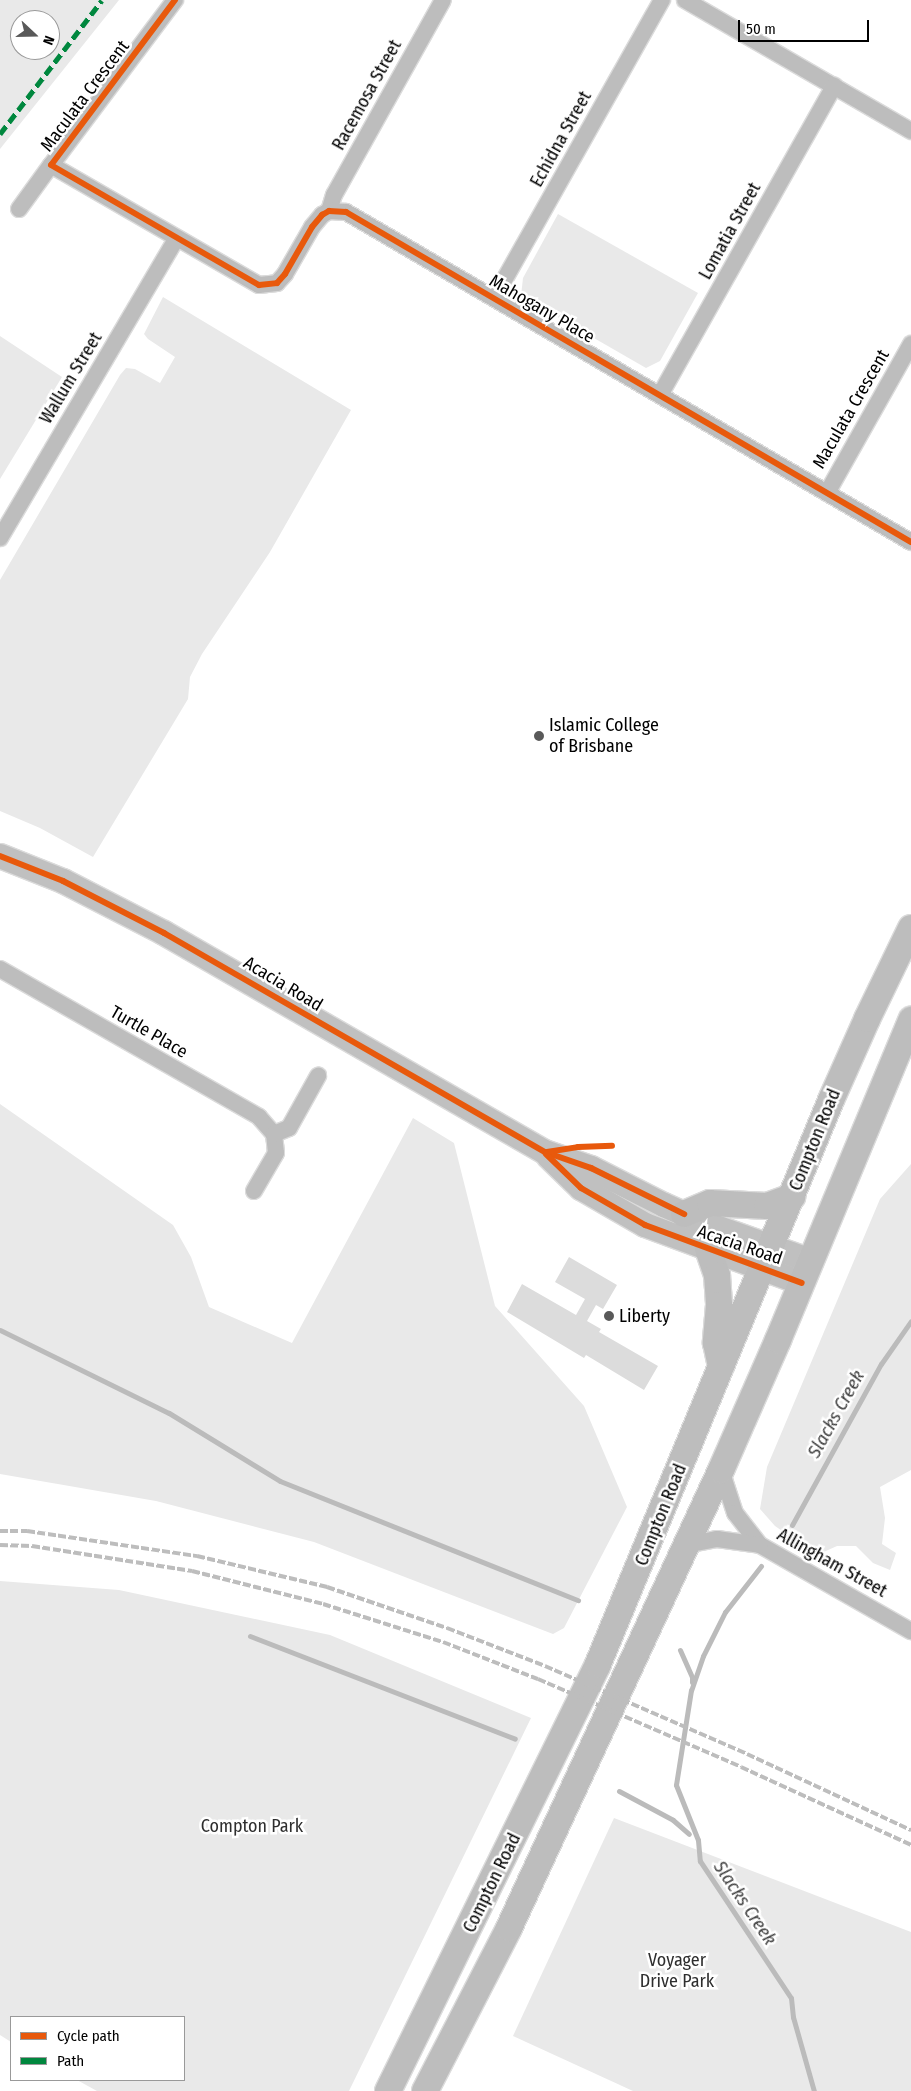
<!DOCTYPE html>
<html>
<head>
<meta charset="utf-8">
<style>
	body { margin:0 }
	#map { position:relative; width:911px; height:2091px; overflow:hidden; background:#fff; font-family:"Fira Sans Condensed",sans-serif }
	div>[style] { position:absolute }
	.green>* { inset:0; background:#e9e9e9 }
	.stream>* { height:5px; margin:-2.5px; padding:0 2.5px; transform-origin:2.5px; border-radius:2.5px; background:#bbb }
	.building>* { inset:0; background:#dcdcdc }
	.roads { filter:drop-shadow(1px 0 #dbdbdb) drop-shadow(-1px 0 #dbdbdb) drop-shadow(0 1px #dbdbdb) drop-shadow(0 -1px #dbdbdb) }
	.street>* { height:16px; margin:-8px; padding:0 8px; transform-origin:8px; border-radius:8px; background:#bdbdbd }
	.secondary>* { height:24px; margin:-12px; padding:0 12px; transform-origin:12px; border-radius:12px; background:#c0c0c0 }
	.primary>* { height:26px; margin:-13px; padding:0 13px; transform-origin:13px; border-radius:13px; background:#bdbdbd }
	.rail>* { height:4px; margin-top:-2px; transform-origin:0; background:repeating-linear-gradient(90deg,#bdbdbd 0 8px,transparent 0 10.5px) }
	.quiet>* { height:5px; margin-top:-2.5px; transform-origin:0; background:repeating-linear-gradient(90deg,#00873e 0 10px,transparent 0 15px) }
	.cycleway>* { height:6px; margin:-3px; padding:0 3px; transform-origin:3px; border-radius:3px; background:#e8590c }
	.dots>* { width:14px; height:14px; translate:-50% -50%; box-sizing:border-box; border:2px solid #fff; border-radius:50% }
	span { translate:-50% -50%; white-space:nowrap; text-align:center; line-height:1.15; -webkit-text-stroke:5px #fff; paint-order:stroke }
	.street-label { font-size:18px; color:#000 }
	.poi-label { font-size:18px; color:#000 }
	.left { translate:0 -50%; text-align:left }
	.park-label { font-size:18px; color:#2e2e2e }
	.water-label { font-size:19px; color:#3f3f3f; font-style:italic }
	.legend { position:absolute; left:10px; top:2016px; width:175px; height:65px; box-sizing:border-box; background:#fff; border:1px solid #999; margin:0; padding:6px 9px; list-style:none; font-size:15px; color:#000 }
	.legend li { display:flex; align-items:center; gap:10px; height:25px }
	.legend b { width:25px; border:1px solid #999 }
	.north { position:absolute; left:10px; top:10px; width:50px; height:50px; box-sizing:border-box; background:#fff; border:1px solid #999; border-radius:50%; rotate:111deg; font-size:14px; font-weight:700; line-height:20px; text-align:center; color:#000 }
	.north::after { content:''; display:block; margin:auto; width:18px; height:22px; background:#595959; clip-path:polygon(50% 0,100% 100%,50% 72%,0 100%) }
	.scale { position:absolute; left:738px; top:20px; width:131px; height:22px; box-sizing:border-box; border:2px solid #000; border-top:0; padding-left:6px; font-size:15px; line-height:18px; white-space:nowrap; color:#000; -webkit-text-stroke:4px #fff; paint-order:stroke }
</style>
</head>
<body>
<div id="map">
	<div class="green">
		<div style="clip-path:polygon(evenodd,0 0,119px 0,0 149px,0 0,20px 20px,50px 20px,50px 50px,20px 50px,20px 20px)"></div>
		<div style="clip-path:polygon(558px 214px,698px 293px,660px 361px,646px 368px,521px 296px,523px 278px)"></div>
		<div style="clip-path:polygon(163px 297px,351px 410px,270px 552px,202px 654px,190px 677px,188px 699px,93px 857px,40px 828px,0 811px,0 580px,120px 375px,126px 368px,135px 369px,160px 383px,175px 357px,148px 339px,144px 334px)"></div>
		<div style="clip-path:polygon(0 336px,62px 377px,0 479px)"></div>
		<div style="clip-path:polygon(0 1104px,173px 1225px,191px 1257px,209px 1307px,292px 1343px,413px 1118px,454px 1143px,495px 1306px,584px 1406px,627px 1507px,564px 1628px,553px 1634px,314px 1542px,156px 1501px,0 1474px)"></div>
		<div style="clip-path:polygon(911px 1164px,911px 1470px,880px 1487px,885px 1518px,882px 1544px,896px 1553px,890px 1570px,873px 1563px,856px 1546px,837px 1546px,817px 1555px,775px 1526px,760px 1509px,767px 1467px,880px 1199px)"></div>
		<div style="clip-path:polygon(0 1581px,119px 1590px,330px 1635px,531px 1718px,349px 2091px,97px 2091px,77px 2080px,184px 2080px,184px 2017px,11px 2017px,11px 2042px,0 2035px)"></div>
		<div style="clip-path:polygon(614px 1818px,911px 1932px,911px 2091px,633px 2091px,513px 2036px)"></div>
	</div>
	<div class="stream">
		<div style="left:0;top:1330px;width:188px;rotate:26.2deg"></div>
		<div style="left:169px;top:1413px;width:130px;rotate:31.5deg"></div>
		<div style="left:280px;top:1481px;width:321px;rotate:21.8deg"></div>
		<div style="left:792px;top:1525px;width:184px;rotate:-61.1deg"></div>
		<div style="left:881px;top:1364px;width:52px;rotate:-55.1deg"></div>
		<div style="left:761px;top:1566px;width:58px;rotate:128deg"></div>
		<div style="left:725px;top:1612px;width:49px;rotate:116.6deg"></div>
		<div style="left:703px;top:1656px;width:36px;rotate:109deg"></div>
		<div style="left:691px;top:1690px;width:96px;rotate:99deg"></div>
		<div style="left:676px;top:1785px;width:59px;rotate:68.2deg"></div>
		<div style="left:698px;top:1840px;width:21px;rotate:85deg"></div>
		<div style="left:700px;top:1861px;width:164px;rotate:56.4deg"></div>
		<div style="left:791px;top:1998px;width:19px;rotate:84deg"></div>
		<div style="left:793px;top:2017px;width:77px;rotate:74.2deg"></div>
		<div style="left:250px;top:1636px;width:284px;rotate:21.2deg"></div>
		<div style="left:680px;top:1650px;width:30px;rotate:66deg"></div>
		<div style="left:692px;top:1677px;width:5px;rotate:90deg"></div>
		<div style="left:619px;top:1791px;width:61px;rotate:28.2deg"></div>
		<div style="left:673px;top:1820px;width:21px;rotate:41deg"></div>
	</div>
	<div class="building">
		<div style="clip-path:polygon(569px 1257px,617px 1285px,603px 1309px,596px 1305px,587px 1321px,601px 1329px,599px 1332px,658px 1366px,644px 1390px,586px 1355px,584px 1358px,507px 1312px,522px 1284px,576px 1315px,585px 1299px,555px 1282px)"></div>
	</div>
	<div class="roads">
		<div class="street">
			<div style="left:175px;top:0;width:206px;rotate:126.9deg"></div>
			<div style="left:51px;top:165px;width:240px;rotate:30deg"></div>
			<div style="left:259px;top:285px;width:18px;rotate:-6deg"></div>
			<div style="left:277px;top:283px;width:12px;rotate:-48deg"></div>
			<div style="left:285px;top:274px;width:54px;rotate:-60.1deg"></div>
			<div style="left:312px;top:227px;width:16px;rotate:-50deg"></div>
			<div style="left:322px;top:215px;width:8px;rotate:-30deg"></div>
			<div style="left:329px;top:211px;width:17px;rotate:3deg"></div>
			<div style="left:346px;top:212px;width:654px;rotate:30.29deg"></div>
			<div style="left:685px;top:0;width:261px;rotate:30.1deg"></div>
			<div style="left:19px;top:209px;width:54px;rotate:-54deg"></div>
			<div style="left:329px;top:211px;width:17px;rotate:-73deg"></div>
			<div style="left:334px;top:195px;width:223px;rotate:-60.8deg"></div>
			<div style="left:494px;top:298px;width:342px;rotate:-60.6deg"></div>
			<div style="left:660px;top:395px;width:355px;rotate:-60.6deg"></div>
			<div style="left:827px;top:493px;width:171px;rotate:-60.6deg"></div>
			<div style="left:0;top:538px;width:348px;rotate:-59.5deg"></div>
			<div style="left:0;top:969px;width:298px;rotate:29.7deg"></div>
			<div style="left:259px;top:1117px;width:23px;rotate:49deg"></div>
			<div style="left:274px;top:1134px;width:19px;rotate:84deg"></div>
			<div style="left:276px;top:1153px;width:44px;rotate:120.1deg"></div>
			<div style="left:274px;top:1134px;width:16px;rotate:-22deg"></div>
			<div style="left:289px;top:1128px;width:60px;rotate:-60.9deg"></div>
			<div style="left:721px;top:1470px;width:45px;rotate:72deg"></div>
			<div style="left:735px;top:1513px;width:41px;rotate:52deg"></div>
			<div style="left:760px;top:1545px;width:174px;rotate:29.7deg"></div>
			<div style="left:686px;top:1545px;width:32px;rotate:-11deg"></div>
			<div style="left:717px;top:1539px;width:43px;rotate:7.9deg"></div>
		</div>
		<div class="secondary">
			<div style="left:0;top:856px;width:68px;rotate:21.6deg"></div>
			<div style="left:63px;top:881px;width:114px;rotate:27.2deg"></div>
			<div style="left:164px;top:933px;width:439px;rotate:29.9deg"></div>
			<div style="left:545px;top:1152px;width:49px;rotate:19.2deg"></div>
			<div style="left:591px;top:1168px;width:82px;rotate:26.9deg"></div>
			<div style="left:664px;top:1205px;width:42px;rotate:24.1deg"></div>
			<div style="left:702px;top:1222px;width:116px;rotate:19.7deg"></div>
			<div style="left:549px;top:1157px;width:45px;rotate:44.1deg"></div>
			<div style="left:581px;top:1188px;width:74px;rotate:30deg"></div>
			<div style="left:645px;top:1225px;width:167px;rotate:20.3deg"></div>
		</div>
		<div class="primary">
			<div style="left:684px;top:1214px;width:28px;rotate:-23deg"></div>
			<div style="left:710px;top:1203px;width:57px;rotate:3deg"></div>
			<div style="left:767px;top:1206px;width:27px;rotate:-20deg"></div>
			<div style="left:708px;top:1249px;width:28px;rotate:71deg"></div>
			<div style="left:717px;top:1275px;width:30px;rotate:86deg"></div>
			<div style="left:719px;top:1305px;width:38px;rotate:95deg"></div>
			<div style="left:716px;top:1343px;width:24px;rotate:78deg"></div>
			<div style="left:388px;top:2091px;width:476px;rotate:-63.8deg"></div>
			<div style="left:598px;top:1664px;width:610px;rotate:-67.55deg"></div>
			<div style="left:831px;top:1100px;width:89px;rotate:-66deg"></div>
			<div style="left:867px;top:1019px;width:101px;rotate:-64.2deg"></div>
			<div style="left:425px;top:2091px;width:183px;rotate:-62.7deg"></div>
			<div style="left:509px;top:1928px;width:505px;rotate:-65.16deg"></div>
			<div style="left:721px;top:1470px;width:142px;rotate:-66.3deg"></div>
			<div style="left:778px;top:1340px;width:347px;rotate:-67.4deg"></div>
		</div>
	</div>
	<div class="rail">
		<div style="left:0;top:1531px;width:27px"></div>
		<div style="left:27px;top:1531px;width:172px;rotate:8.4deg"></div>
		<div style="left:197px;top:1556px;width:134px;rotate:13.4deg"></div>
		<div style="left:327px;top:1587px;width:127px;rotate:18.9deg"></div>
		<div style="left:447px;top:1628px;width:105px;rotate:21.2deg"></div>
		<div style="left:545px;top:1666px;width:220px;rotate:23.5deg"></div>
		<div style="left:747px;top:1754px;width:181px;rotate:24.9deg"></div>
		<div style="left:0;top:1545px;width:32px;rotate:2deg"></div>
		<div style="left:32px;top:1546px;width:162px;rotate:8.9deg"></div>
		<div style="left:192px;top:1571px;width:135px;rotate:14.1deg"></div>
		<div style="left:323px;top:1604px;width:126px;rotate:17.6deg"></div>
		<div style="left:443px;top:1642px;width:102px;rotate:21.3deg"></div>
		<div style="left:538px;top:1679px;width:221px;rotate:23.4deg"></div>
		<div style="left:741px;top:1767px;width:187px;rotate:24.6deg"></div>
	</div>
	<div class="quiet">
		<div style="left:0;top:134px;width:168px;rotate:-52.7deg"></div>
	</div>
	<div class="cycleway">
		<div style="left:175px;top:0;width:206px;rotate:126.9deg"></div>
		<div style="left:51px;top:165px;width:240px;rotate:30deg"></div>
		<div style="left:259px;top:285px;width:18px;rotate:-6deg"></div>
		<div style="left:277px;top:283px;width:12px;rotate:-48deg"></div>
		<div style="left:285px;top:274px;width:54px;rotate:-60.1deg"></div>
		<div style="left:312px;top:227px;width:16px;rotate:-50deg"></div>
		<div style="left:322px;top:215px;width:8px;rotate:-30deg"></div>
		<div style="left:329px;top:211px;width:17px;rotate:3deg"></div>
		<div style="left:346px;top:212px;width:654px;rotate:30.29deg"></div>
		<div style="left:0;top:856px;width:68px;rotate:21.6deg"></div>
		<div style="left:63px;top:881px;width:114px;rotate:27.2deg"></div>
		<div style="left:164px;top:933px;width:439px;rotate:29.9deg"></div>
		<div style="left:545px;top:1152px;width:49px;rotate:19.2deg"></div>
		<div style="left:591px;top:1168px;width:104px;rotate:26.3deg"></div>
		<div style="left:547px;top:1152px;width:31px;rotate:-9deg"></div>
		<div style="left:578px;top:1147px;width:34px;rotate:-2deg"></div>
		<div style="left:546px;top:1154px;width:49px;rotate:44.2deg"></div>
		<div style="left:581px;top:1188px;width:74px;rotate:30deg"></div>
		<div style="left:645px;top:1225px;width:167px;rotate:20.3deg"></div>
	</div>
	<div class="dots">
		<div style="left:539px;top:736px;background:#595959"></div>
		<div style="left:609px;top:1316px;background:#595959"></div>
	</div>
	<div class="street-label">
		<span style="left:367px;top:95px;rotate:-61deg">Racemosa Street</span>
		<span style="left:85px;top:96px;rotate:-53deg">Maculata Crescent</span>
		<span style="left:561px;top:139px;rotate:-61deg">Echidna Street</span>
		<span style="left:730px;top:231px;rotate:-61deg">Lomatia Street</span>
		<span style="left:542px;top:309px;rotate:30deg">Mahogany Place</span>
		<span style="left:71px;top:378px;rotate:-59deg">Wallum Street</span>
		<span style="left:851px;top:409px;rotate:-60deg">Maculata Crescent</span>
		<span style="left:283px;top:984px;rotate:31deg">Acacia Road</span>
		<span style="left:149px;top:1032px;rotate:30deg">Turtle Place</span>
		<span style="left:815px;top:1140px;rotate:-68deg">Compton Road</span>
		<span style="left:740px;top:1245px;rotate:19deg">Acacia Road</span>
		<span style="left:661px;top:1515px;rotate:-68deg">Compton Road</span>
		<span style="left:832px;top:1563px;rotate:29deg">Allingham Street</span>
		<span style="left:492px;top:1883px;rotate:-64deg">Compton Road</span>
	</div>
	<div class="poi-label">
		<span class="left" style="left:549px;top:736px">Islamic College<br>of Brisbane</span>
		<span class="left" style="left:619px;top:1316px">Liberty</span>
	</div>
	<div class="park-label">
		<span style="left:252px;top:1826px">Compton Park</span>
		<span style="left:677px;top:1971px">Voyager<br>Drive Park</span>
	</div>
	<div class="water-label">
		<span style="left:836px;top:1414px;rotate:-61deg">Slacks Creek</span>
		<span style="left:745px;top:1903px;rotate:56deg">Slacks Creek</span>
	</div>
	<ul class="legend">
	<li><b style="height:6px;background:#e8590c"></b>Cycle path</li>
	<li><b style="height:6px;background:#00873e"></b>Path</li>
	</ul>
	<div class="north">N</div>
	<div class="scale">50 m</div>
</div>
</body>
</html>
